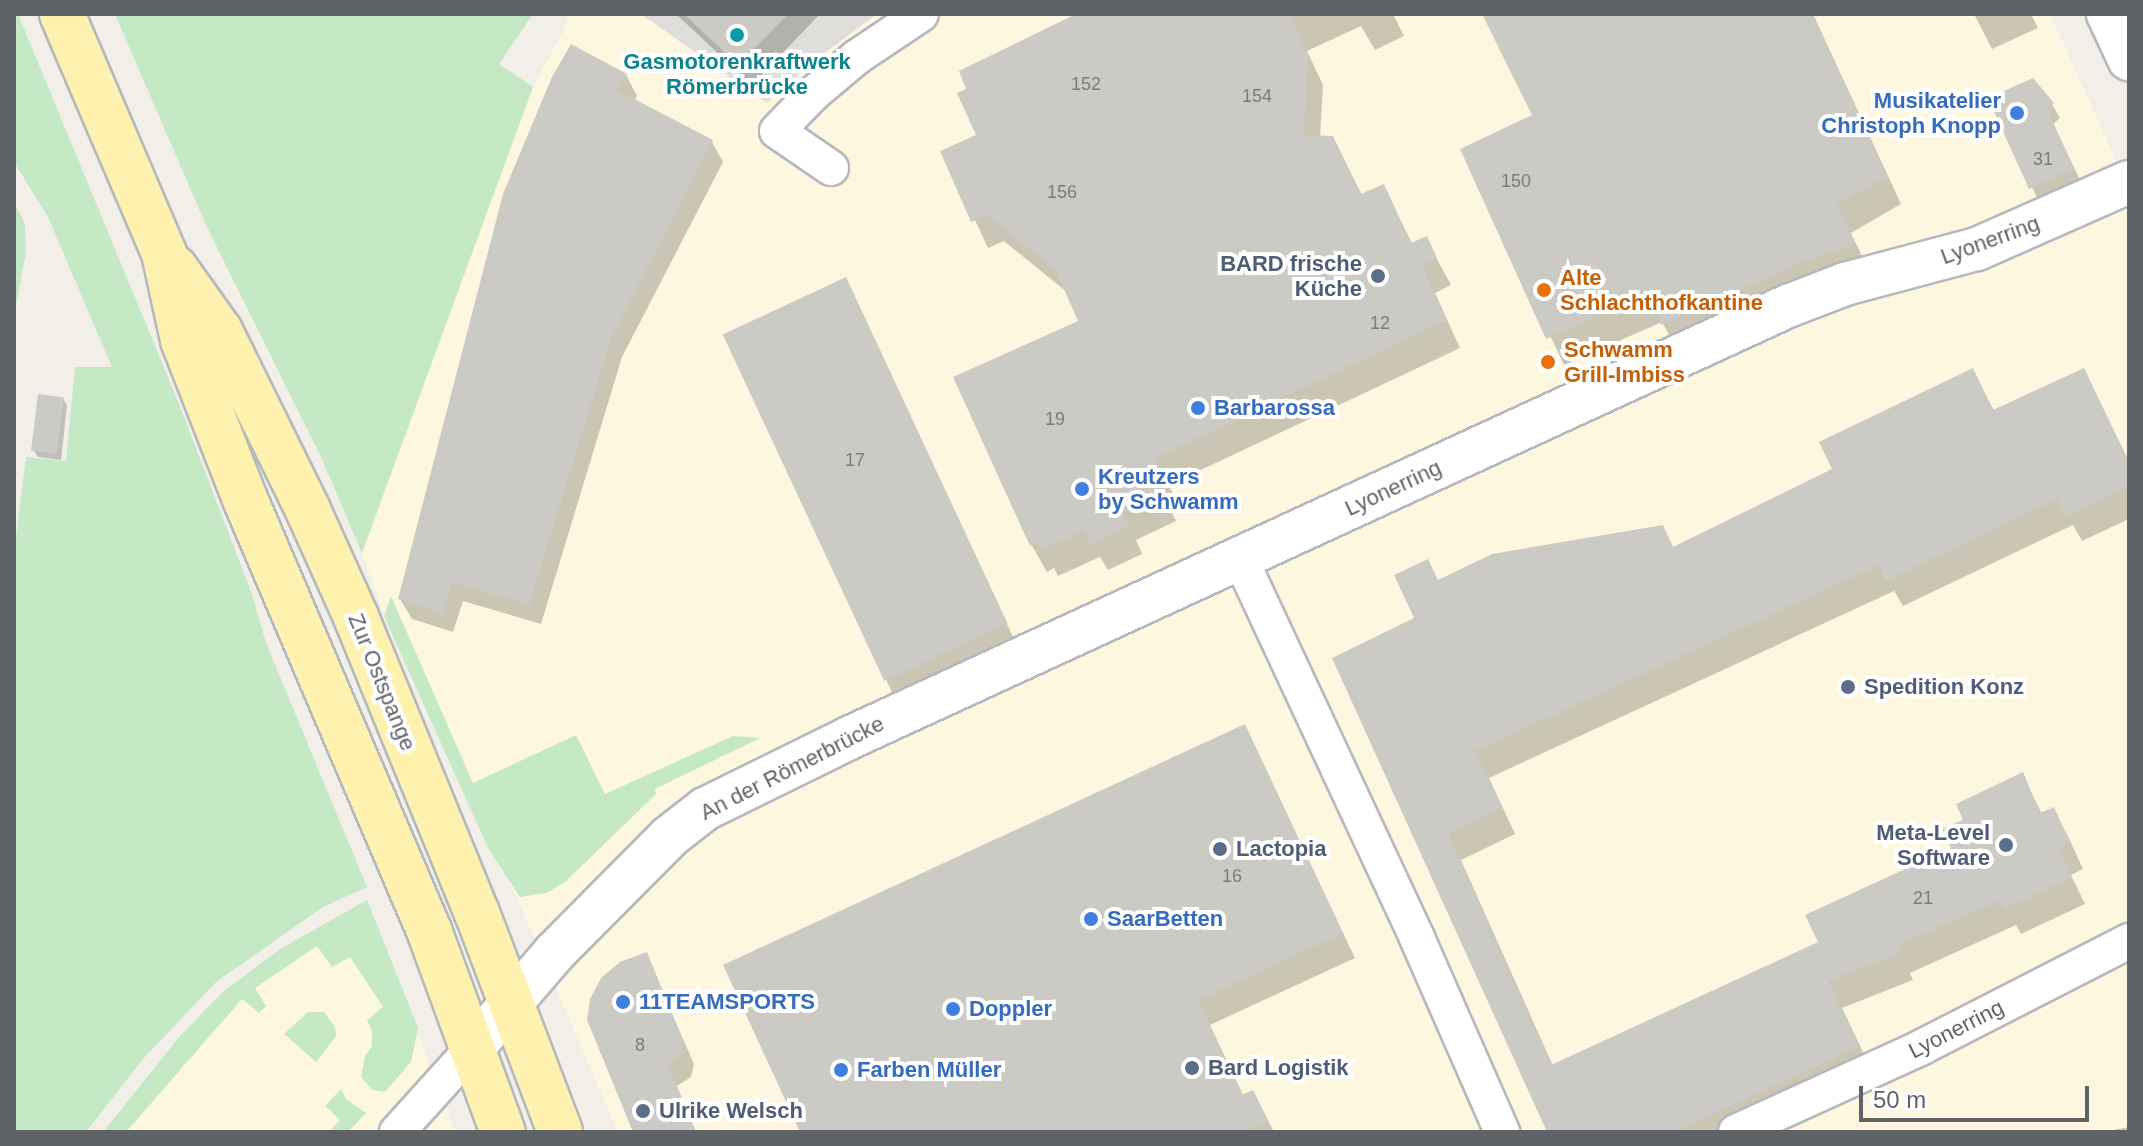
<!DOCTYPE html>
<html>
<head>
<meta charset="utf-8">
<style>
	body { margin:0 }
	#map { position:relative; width:2143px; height:1146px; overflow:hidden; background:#f1efe8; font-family:Arial,sans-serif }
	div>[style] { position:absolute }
	.commercial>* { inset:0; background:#fef7e0 }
	.industrial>* { inset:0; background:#e0deda }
	.green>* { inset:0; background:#c5e8c5 }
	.shadow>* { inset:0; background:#0003; transform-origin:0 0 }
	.building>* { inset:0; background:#cccac5; transform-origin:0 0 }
	.roads { filter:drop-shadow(2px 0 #b5b8bc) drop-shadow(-2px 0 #b5b8bc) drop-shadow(0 2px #b5b8bc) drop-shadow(0 -2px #b5b8bc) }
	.minor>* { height:34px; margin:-17px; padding:0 17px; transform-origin:17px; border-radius:17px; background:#fff }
	.tertiary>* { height:42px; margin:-21px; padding:0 21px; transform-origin:21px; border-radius:21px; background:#fff }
	.primary>* { height:44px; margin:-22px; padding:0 22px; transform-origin:22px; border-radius:22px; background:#fff2af }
	.dots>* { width:22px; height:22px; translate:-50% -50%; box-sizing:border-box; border:4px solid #fff; border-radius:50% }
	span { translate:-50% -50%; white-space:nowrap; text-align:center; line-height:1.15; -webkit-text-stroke:8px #fff; paint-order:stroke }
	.number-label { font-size:18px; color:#7a7d7f }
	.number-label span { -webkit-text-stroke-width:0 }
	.culture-label { font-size:22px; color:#0d838f; font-weight:700 }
	.shop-label { font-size:22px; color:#366cbe; font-weight:700 }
	.right { translate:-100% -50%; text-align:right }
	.left { translate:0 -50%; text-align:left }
	.street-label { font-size:22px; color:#5f6368 }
	.service-label { font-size:22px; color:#4e5e75; font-weight:700 }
	.food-label { font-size:22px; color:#c56008; font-weight:700 }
	.frame { position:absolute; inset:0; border:16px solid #5f6368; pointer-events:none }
	.scale { position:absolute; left:1859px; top:1086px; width:230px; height:36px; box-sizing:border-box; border:4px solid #5f6368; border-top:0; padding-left:10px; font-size:24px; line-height:28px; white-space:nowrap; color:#5f6368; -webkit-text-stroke:6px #fff; paint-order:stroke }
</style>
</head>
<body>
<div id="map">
	<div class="commercial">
		<div style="clip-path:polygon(568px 14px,2050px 14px,2129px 189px,2129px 1132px,618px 1132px,515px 893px,384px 616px,362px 553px,533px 87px,565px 28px)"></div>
		<div style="clip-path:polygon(367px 900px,455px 1132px,103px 1132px,180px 1036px,224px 991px,280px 949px)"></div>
	</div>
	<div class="industrial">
		<div style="clip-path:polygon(641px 14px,877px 14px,814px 61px,767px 103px)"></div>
	</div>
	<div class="green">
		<div style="clip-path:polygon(14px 14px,18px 14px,181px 409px,252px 594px,266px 643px,367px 887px,323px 907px,216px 982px,142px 1060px,86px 1132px,14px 1132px,14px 553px,26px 457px,66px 461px,75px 367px,112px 367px,48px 217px,14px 162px)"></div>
		<div style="clip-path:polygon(115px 14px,533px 14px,499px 64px,533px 87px,362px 553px,322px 459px,206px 225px)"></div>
		<div style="clip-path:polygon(14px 202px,25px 224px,26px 252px,14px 316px)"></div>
		<div style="clip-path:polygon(391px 596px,473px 783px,576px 735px,605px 794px,733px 736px,760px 738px,655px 789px,656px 794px,565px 882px,546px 893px,520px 897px,488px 848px,384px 616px)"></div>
		<div style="clip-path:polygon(367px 900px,418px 1028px,411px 1062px,385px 1092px,372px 1090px,361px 1077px,365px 1056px,372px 1046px,372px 1031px,367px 1020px,383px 1007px,350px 957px,332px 967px,317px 946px,255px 988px,266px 1006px,259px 1013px,242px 999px,126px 1132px,103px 1132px,180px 1036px,224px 991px,280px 949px)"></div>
		<div style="clip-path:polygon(308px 1012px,324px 1012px,335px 1027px,336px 1036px,316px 1062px,284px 1034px)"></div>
		<div style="clip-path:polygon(341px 1089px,346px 1099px,366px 1113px,348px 1132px,329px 1132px,340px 1120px,325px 1106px)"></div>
	</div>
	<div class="shadow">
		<div style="clip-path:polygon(676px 14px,820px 14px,752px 85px)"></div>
		<div style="clip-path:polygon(1082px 14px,1393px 14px,1404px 36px,1375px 50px,1361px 26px,1307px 51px,1323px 85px,1320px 138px,1332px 138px,1362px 195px,1383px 186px,1413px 245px,1426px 239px,1451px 285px,1435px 293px,1460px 348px,1169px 485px,1180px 509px,1172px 513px,1176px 521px,1136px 540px,1142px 554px,1108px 570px,1100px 557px,1058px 576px,1054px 568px,1047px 572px,1032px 546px,956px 378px,1081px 322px,1068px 293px,1004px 241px,988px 248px,943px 152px,979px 136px)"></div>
		<div style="clip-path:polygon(1484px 14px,1813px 14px,1901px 204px,1851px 233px,1869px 271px,1678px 351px,1662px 322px,1564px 365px,1463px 150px,1534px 116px)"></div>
		<div style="clip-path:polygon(1974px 14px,2031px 14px,2038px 28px,1992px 49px)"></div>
		<div style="clip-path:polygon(626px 75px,637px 96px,634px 101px,712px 142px,723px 162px,622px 357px,541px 624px,463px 601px,453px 632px,412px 619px,400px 599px,505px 195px)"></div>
		<div style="clip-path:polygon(1991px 99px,2052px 104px,2060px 118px,2053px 124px,2081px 182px,2039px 202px)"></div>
		<div style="left:846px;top:279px;width:410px;height:133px;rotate:65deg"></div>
		<div style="clip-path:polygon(1972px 370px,1995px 412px,2083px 371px,2129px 461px,2129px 519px,2082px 541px,2073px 525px,1903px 606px,1894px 591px,1489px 778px,1515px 834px,1461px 860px,1553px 1066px,1821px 943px,1953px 849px,1965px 821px,2022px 775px,2042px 814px,2053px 810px,2068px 836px,2083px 869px,2071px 875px,2085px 904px,2021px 934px,2016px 925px,1910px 973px,1913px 980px,1842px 1008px,1873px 1073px,1745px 1132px,1550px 1132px,1335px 659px,1416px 619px,1438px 581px,1662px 527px,1674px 549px,1835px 470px)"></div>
		<div style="clip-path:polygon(63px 399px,67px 405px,61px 460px,38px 457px,34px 451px)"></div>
		<div style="clip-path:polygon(1245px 727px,1355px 958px,1210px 1025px,1244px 1097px,1266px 1117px,1274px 1132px,802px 1132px)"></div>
		<div style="clip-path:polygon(646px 954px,694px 1064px,691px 1077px,677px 1086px,696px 1132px,636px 1132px)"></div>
		<div style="clip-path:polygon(2129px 1127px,2129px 1132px,2103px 1132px)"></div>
	</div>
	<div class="building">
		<div style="clip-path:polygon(684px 14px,788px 14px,738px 65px)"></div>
		<div style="clip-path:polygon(1076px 14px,1289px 14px,1308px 56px,1304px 135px,1333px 136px,1361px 194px,1384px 184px,1411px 243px,1427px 236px,1437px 258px,1422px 266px,1446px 320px,1155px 458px,1167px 482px,1158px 486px,1162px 494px,1122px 513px,1129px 526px,1091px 545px,1084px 531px,1041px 550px,1038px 542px,1030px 546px,953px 377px,1078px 321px,1056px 271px,987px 215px,971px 222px,940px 151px,976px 135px,957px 93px,966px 89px,959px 71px)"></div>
		<div style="clip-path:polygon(1482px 14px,1812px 14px,1887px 176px,1837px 205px,1855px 243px,1802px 262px,1661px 325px,1648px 294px,1546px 339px,1460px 149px,1532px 115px)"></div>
		<div style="clip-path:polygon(571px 44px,627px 74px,617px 90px,713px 140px,612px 336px,529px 605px,452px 582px,442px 613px,398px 599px,503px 194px,552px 77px)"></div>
		<div style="clip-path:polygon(2033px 78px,2054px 103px,2047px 109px,2074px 168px,2029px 189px,1988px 98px)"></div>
		<div style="left:846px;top:277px;width:382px;height:136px;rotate:65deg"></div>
		<div style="clip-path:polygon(1973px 368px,1993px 410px,2084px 368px,2129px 462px,2129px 486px,2066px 516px,2057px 499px,1886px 581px,1879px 565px,1475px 751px,1502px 807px,1448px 833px,1551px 1065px,1818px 942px,1805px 915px,1951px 848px,1942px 829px,1963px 820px,1956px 804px,2023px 772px,2040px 813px,2054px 807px,2062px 825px,2070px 842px,2058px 848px,2071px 877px,2004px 909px,2000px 900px,1896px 946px,1900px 953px,1828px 981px,1859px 1046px,1674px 1132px,1547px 1132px,1332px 658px,1414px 618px,1394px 575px,1428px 559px,1438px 580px,1492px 554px,1663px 525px,1673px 547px,1832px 469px,1819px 442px)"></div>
		<div style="left:38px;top:394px;width:26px;height:57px;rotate:7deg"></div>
		<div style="clip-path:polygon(1245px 724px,1343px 933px,1198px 1000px,1242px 1095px,1253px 1090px,1269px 1122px,1247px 1132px,800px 1132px,723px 965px)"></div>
		<div style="clip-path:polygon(647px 952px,683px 1041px,680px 1055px,667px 1064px,695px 1132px,633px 1132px,587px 1020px,590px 999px,601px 978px,620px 962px)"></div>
	</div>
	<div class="roads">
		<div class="minor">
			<div style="left:831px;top:168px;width:65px;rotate:-145.6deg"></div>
			<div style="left:777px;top:131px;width:53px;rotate:-45.8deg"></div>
			<div style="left:814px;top:93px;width:56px;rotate:-39.9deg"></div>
			<div style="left:857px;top:57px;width:77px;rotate:-33.9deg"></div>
			<div style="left:1240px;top:558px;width:419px;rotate:65deg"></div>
			<div style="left:1417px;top:938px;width:212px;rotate:66.3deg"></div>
			<div style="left:397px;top:1132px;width:110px;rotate:-47.9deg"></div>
			<div style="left:1736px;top:1132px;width:202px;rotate:-24.5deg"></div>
			<div style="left:1920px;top:1048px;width:235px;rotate:-27.1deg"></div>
		</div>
		<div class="tertiary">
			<div style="left:2108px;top:14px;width:50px;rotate:65deg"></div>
			<div style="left:471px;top:1050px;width:128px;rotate:-49.4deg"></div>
			<div style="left:554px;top:953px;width:163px;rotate:-45.2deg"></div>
			<div style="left:669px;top:837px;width:46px;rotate:-37.9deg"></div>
			<div style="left:705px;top:809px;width:161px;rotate:-26.2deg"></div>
			<div style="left:849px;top:738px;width:1034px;rotate:-24.71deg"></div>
			<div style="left:1788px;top:306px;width:61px;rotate:-21.1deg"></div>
			<div style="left:1845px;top:284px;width:137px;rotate:-14.9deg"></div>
			<div style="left:1977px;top:249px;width:166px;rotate:-23.8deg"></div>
		</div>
		<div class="primary">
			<div style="left:62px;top:14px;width:260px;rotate:66.9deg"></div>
			<div style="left:164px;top:253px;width:89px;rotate:77.7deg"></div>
			<div style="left:183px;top:340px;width:171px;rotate:68.7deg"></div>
			<div style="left:245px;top:499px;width:472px;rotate:66.9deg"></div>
			<div style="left:430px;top:933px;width:212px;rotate:69.9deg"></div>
			<div style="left:175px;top:268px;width:77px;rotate:54.5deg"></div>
			<div style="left:220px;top:331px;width:199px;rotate:63.8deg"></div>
			<div style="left:308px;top:510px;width:117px;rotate:65.8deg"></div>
			<div style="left:356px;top:617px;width:320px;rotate:67.8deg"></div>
			<div style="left:477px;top:913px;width:234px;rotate:69.2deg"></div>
		</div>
	</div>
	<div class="dots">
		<div style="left:737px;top:35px;background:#0f9aa8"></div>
		<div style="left:2017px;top:113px;background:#3f7fe0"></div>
		<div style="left:1378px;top:276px;background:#5c6f8a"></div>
		<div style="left:1544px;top:290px;background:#e8710a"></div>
		<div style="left:1548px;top:362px;background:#e8710a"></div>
		<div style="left:1198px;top:408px;background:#3f7fe0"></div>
		<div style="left:1082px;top:489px;background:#3f7fe0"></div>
		<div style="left:1848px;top:687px;background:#5c6f8a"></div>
		<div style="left:2006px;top:845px;background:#5c6f8a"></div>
		<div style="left:1220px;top:849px;background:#5c6f8a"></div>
		<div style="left:1091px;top:919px;background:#3f7fe0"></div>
		<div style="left:623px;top:1002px;background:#3f7fe0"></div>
		<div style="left:953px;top:1009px;background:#3f7fe0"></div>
		<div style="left:1192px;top:1068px;background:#5c6f8a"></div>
		<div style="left:841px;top:1070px;background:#3f7fe0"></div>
		<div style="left:643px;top:1111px;background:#5c6f8a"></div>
	</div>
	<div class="number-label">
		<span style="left:1086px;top:84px">152</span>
		<span style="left:1257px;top:96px">154</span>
		<span style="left:2043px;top:159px">31</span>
		<span style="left:1516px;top:181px">150</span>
		<span style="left:1062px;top:192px">156</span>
		<span style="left:1380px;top:323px">12</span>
		<span style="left:1055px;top:419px">19</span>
		<span style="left:855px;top:460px">17</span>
		<span style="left:1232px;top:876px">16</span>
		<span style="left:1923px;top:898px">21</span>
		<span style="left:640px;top:1045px">8</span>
	</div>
	<div class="culture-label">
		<span style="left:737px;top:74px">Gasmotorenkraftwerk<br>Römerbrücke</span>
	</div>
	<div class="shop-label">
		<span class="right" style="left:2001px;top:113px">Musikatelier<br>Christoph Knopp</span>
		<span class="left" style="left:1214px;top:408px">Barbarossa</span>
		<span class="left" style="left:1098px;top:489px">Kreutzers<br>by Schwamm</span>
		<span class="left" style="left:1107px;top:919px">SaarBetten</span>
		<span class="left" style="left:639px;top:1002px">11TEAMSPORTS</span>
		<span class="left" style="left:969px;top:1009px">Doppler</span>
		<span class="left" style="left:857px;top:1070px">Farben Müller</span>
	</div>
	<div class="street-label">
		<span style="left:1990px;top:240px;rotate:-20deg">Lyonerring</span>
		<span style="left:1393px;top:488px;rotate:-25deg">Lyonerring</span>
		<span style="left:382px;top:682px;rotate:68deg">Zur Ostspange</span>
		<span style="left:792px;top:768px;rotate:-27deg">An der Römerbrücke</span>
		<span style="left:1956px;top:1029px;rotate:-27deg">Lyonerring</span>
	</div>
	<div class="service-label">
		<span class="right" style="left:1362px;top:276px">BARD frische<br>Küche</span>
		<span class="left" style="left:1864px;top:687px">Spedition Konz</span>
		<span class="right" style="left:1990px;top:845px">Meta-Level<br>Software</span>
		<span class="left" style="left:1236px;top:849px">Lactopia</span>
		<span class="left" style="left:1208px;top:1068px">Bard Logistik</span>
		<span class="left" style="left:659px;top:1111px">Ulrike Welsch</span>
	</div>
	<div class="food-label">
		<span class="left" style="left:1560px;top:290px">Alte<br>Schlachthofkantine</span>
		<span class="left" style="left:1564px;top:362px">Schwamm<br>Grill-Imbiss</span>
	</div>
	<div class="frame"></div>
	<div class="scale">50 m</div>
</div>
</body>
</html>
